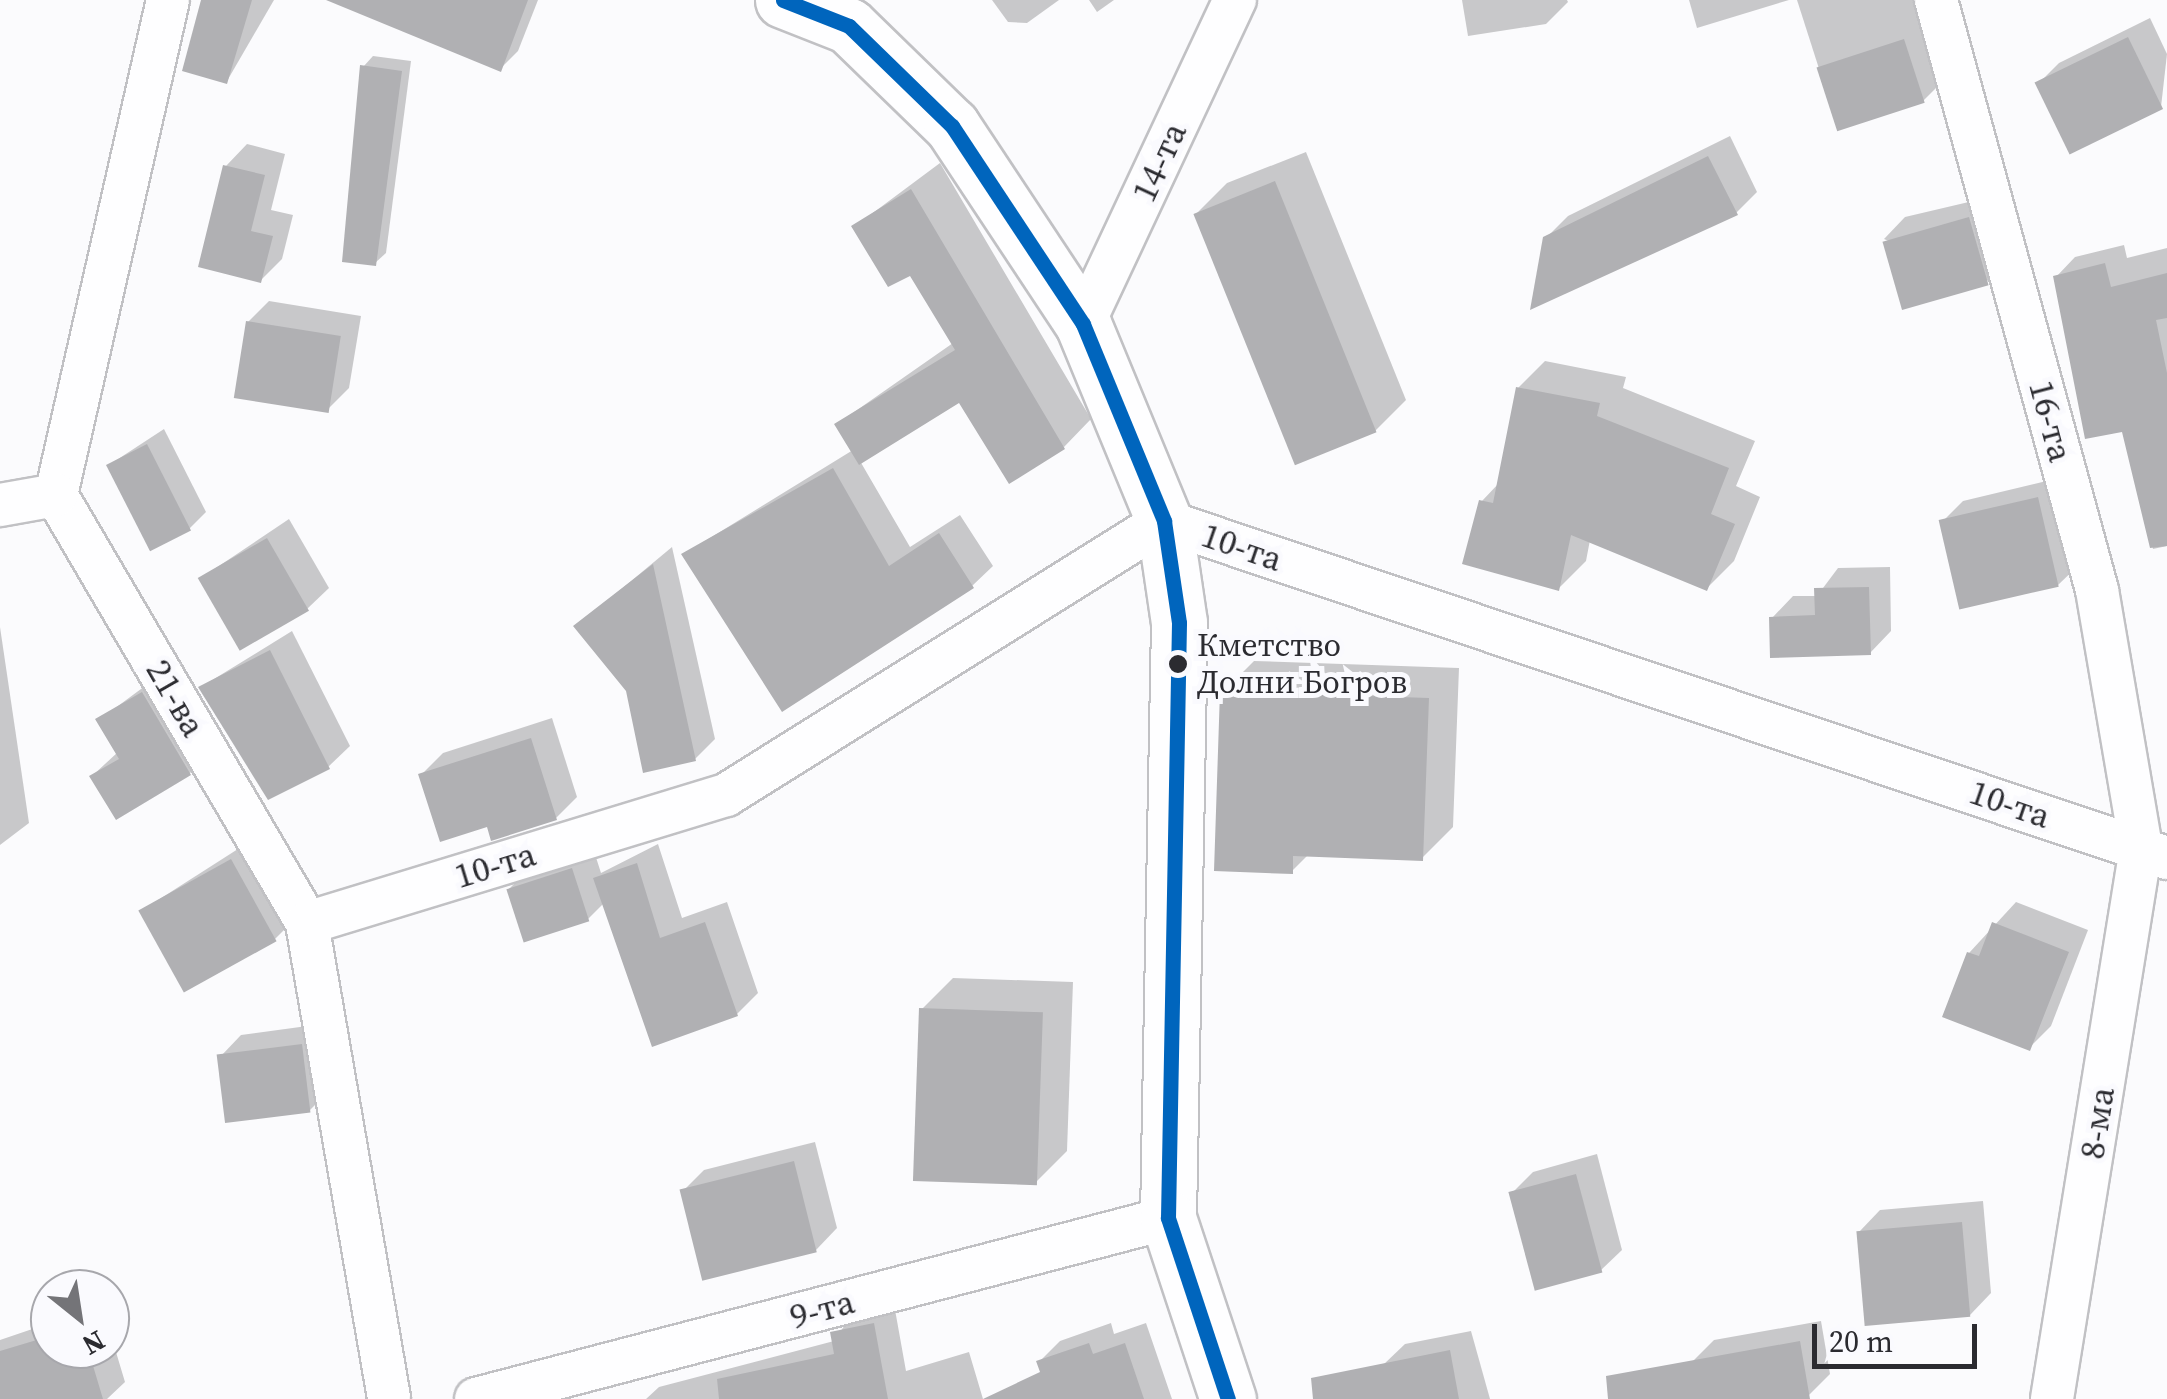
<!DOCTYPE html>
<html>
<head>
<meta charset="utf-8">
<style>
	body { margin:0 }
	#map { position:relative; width:2167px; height:1399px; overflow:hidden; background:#fbfbfd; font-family:"Source Serif 4",serif }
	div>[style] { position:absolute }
	.shadow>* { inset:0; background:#0003 }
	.building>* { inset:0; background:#b0b0b3; transform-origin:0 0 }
	.roads { filter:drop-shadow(2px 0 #c1c1c4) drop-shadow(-2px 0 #c1c1c4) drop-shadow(0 2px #c1c1c4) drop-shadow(0 -2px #c1c1c4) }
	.minor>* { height:42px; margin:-21px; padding:0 21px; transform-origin:21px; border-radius:21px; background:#fefeff }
	.tertiary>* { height:55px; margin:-27.5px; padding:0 27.5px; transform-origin:27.5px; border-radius:27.5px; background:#fefeff }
	.bus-1>* { height:15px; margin:-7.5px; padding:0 7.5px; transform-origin:7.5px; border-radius:7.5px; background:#0065bd }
	.dots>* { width:28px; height:28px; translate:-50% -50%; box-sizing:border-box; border:5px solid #fafafe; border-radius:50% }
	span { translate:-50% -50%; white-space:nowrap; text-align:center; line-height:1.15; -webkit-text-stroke:10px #fafafe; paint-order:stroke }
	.bus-label { font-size:32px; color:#2b2b30 }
	.left { translate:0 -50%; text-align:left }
	.street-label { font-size:35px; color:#2b2b30 }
	.north { position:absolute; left:30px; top:1269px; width:100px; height:100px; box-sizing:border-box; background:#fafafe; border:2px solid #a7a7ac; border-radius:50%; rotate:150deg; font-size:28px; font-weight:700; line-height:40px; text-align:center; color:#2b2b30 }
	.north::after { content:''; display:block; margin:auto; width:35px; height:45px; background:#747478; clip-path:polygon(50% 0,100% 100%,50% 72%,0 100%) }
	.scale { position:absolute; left:1812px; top:1324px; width:165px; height:45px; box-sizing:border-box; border:5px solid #2b2b30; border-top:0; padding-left:12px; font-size:30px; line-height:35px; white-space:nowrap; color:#2b2b30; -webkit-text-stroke:8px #fafafe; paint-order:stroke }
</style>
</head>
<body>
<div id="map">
	<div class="shadow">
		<div style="clip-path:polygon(204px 0,274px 0,227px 81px)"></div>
		<div style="clip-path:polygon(332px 0,538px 0,518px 51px,500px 69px)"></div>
		<div style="clip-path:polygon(992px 0,1059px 0,1027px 23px,1008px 22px)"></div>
		<div style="clip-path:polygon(1089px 0,1114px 0,1097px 12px)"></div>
		<div style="clip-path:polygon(1462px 0,1567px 0,1568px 2px,1546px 24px,1468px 36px)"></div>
		<div style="clip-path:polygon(1689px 0,1789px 0,1697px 28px)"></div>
		<div style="clip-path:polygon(1797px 0,1919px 0,1945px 79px,1923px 101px,1838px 128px)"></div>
		<div style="clip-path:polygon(2150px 18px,2167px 54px,2161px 107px,2038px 84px,2059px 63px)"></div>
		<div style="clip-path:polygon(373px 56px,411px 61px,386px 253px,375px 263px,363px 67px)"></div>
		<div style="clip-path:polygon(1730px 136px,1757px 192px,1736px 213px,1546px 238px,1568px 216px)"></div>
		<div style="clip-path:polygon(247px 144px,285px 154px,271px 210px,293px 215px,282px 259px,261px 280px,226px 166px)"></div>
		<div style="clip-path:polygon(1306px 152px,1406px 400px,1375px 431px,1196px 214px,1227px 183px)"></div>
		<div style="clip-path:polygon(940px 163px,1091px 419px,1064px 447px,960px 400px,860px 461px,910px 547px,960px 515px,993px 566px,972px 586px,684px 554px,853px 450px,837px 424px,953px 343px,910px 272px,854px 227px)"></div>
		<div style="clip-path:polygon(1990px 197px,2008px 261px,1986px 282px,1884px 239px,1905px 217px)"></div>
		<div style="clip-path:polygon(2124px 245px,2127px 258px,2167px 248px,2167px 546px,2153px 549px,2124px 429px,2056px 277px,2075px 257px)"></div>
		<div style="clip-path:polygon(269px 301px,361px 316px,349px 388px,327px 410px,248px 322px)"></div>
		<div style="clip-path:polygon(1545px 361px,1626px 377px,1623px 388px,1755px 441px,1736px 486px,1760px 497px,1734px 561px,1707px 588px,1590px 540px,1586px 561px,1559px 588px,1482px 501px,1499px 483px,1518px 388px)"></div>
		<div style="clip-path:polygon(164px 429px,206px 512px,189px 529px,109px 465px)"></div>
		<div style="clip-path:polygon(2059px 478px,2080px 564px,2058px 585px,1942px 522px,1963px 501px)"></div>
		<div style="clip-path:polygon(289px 519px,329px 588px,307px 609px,201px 578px)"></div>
		<div style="clip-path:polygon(672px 547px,715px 739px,695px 759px,577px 626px)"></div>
		<div style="clip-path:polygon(1890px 567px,1891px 631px,1870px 653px,1772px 618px,1793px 596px,1817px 596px,1838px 568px)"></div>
		<div style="clip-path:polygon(0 627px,29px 823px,0 845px)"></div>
		<div style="clip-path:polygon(292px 631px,350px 746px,328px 767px,201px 687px)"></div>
		<div style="clip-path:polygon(1254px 661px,1459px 668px,1453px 827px,1422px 858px,1309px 854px,1292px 871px,1223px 692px)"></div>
		<div style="clip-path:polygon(164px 672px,211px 752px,190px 773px,92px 776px,118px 752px,99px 720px)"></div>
		<div style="clip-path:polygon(552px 718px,577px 797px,556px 818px,488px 824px,421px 775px,443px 753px)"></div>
		<div style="clip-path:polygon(252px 840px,296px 918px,275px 939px,141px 911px)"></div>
		<div style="clip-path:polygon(658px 844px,682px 918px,727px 902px,758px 993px,737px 1014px,604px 903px,588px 919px,509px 889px,530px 868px,593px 848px,601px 873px)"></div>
		<div style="clip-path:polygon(2016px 902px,2088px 930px,2051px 1026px,2029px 1048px,1969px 953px)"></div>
		<div style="clip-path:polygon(953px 978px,1073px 982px,1067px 1151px,1036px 1182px,922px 1009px)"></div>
		<div style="clip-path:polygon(322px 1024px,331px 1089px,309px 1111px,220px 1057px,241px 1035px)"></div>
		<div style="clip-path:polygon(815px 1142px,837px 1228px,816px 1250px,683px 1191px,704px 1170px)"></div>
		<div style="clip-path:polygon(1597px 1154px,1622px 1250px,1600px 1271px,1512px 1193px,1533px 1172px)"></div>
		<div style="clip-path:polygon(1983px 1201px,1991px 1293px,1970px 1315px,1859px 1232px,1880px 1210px)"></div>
		<div style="clip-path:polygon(894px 1304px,906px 1371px,969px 1352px,983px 1399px,646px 1399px,659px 1387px,834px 1341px,853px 1313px)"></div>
		<div style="clip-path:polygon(1821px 1321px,1830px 1374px,1809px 1395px,1699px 1399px,1692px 1362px,1714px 1340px)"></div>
		<div style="clip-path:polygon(50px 1323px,50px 1349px,110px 1349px,110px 1332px,125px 1382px,107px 1399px,0 1399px,0 1340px)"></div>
		<div style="clip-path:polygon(1111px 1323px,1114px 1334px,1146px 1323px,1172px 1399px,1051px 1399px,1039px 1362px,1060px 1341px)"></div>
		<div style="clip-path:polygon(1471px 1331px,1490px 1399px,1390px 1399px,1383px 1365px,1405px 1344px)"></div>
	</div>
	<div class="building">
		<div style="clip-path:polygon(201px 0,252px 0,227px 84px,182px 71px)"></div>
		<div style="clip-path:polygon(326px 0,528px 0,501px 72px)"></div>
		<div style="left:2128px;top:37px;width:80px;height:104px;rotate:64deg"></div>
		<div style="left:1904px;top:39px;width:67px;height:92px;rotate:72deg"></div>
		<div style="clip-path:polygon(360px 65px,402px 71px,376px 266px,342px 262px)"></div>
		<div style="clip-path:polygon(1708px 156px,1738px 215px,1530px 310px,1543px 237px)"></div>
		<div style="clip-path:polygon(223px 165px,265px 175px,251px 231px,273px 236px,261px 283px,198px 267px)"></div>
		<div style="left:1275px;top:181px;width:271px;height:88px;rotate:68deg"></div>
		<div style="clip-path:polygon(911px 189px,1065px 449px,1009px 484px,959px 403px,859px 465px,834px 424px,955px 350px,910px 276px,888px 287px,851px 226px)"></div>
		<div style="left:1969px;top:217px;width:71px;height:90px;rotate:74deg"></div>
		<div style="clip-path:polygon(2105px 263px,2111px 287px,2167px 273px,2167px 318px,2156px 320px,2167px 373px,2167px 546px,2150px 548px,2122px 432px,2085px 439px,2053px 276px)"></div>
		<div style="left:246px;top:321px;width:96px;height:78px;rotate:9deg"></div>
		<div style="clip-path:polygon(1516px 387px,1600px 403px,1597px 416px,1729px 468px,1711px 514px,1735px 524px,1707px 591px,1571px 535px,1559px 591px,1462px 564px,1479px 500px,1493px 503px)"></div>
		<div style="left:147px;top:444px;width:97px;height:46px;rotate:63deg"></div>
		<div style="clip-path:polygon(833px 468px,889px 566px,939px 533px,974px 588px,782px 712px,681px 554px)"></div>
		<div style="left:2038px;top:497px;width:92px;height:102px;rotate:77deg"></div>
		<div style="left:267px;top:538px;width:84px;height:80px;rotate:60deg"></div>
		<div style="clip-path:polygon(653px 564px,696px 761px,643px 773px,626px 691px,573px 626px)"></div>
		<div style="clip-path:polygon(1869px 587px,1871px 655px,1770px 658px,1769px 617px,1815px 615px,1814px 588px)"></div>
		<div style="clip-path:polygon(270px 650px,330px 769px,268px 800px,198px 687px)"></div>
		<div style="clip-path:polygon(1220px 691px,1429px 698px,1423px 861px,1293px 856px,1293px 874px,1214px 871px)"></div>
		<div style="clip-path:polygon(142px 692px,191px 775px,116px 820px,89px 776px,119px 759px,95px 719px)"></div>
		<div style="clip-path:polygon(531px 738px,557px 820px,491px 841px,487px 827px,440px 842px,418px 774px)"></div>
		<div style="left:231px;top:859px;width:94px;height:106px;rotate:61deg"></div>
		<div style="clip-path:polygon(637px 863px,660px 938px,705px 922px,738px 1016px,652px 1047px,593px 878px)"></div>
		<div style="left:572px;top:868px;width:56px;height:69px;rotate:72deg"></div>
		<div style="clip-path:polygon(1992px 922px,2069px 952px,2030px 1051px,1942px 1017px,1967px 952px,1979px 956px)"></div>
		<div style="left:919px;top:1008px;width:124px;height:173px;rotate:2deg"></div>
		<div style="left:302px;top:1044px;width:69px;height:86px;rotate:83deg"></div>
		<div style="left:794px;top:1161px;width:94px;height:118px;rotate:76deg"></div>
		<div style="left:1576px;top:1174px;width:102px;height:70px;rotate:75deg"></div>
		<div style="left:1962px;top:1222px;width:95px;height:106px;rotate:85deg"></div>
		<div style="clip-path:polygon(874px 1323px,888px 1399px,719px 1399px,717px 1379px,834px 1354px,830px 1332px)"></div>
		<div style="clip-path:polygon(50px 1336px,50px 1349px,88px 1349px,103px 1399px,0 1399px,0 1351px)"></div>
		<div style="clip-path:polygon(1800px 1341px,1810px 1399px,1608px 1399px,1606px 1376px)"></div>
		<div style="clip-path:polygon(1089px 1343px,1093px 1354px,1125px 1343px,1144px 1399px,983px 1399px,1040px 1372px,1036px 1361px)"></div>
		<div style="clip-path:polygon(1450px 1350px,1459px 1399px,1313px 1399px,1311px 1378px)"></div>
	</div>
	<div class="roads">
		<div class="minor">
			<div style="left:168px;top:0;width:508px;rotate:102.75deg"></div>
			<div style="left:56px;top:495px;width:496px;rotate:59.6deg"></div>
			<div style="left:307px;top:923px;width:483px;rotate:80.2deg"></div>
			<div style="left:1936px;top:0;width:612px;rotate:74.74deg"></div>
			<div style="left:2097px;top:590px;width:262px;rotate:80.3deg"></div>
			<div style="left:2141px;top:848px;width:558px;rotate:99.18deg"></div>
			<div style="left:1083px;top:324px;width:358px;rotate:-64.9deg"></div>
			<div style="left:0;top:505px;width:57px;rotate:-10.1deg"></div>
			<div style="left:307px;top:923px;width:438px;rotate:-17deg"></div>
			<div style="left:726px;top:795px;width:517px;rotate:-32.03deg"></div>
			<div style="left:1164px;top:521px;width:1058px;rotate:18.57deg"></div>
			<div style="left:476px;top:1399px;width:715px;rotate:-14.66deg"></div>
		</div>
		<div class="tertiary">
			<div style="left:783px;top:0;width:71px;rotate:21.5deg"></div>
			<div style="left:849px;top:26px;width:144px;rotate:44.2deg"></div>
			<div style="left:952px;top:126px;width:237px;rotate:56.5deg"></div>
			<div style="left:1083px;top:324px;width:213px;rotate:67.6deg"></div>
			<div style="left:1164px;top:521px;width:103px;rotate:81.6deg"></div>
			<div style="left:1179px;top:623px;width:595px;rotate:91.06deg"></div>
			<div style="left:1168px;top:1218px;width:191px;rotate:71.7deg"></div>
		</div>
	</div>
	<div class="bus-1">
		<div style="left:783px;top:0;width:71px;rotate:21.5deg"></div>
		<div style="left:849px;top:26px;width:144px;rotate:44.2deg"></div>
		<div style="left:952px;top:126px;width:237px;rotate:56.5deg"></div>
		<div style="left:1083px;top:324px;width:213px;rotate:67.6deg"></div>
		<div style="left:1164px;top:521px;width:103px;rotate:81.6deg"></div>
		<div style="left:1179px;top:623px;width:595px;rotate:91.06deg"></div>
		<div style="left:1168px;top:1218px;width:191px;rotate:71.7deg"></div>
	</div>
	<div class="dots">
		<div style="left:1178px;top:664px;background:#2b2b30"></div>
	</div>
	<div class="bus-label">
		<span class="left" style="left:1197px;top:664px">Кметство<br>Долни Богров</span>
	</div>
	<div class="street-label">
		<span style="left:1159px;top:162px;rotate:-65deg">14-та</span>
		<span style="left:2051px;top:421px;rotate:75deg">16-та</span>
		<span style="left:1242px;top:547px;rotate:19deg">10-та</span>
		<span style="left:176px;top:698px;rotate:60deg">21-ва</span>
		<span style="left:2010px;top:804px;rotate:19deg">10-та</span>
		<span style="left:495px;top:865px;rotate:-17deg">10-та</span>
		<span style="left:2097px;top:1123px;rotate:-81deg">8-ма</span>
		<span style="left:822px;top:1309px;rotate:-15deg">9-та</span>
	</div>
	<div class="north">N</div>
	<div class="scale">20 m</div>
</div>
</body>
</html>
